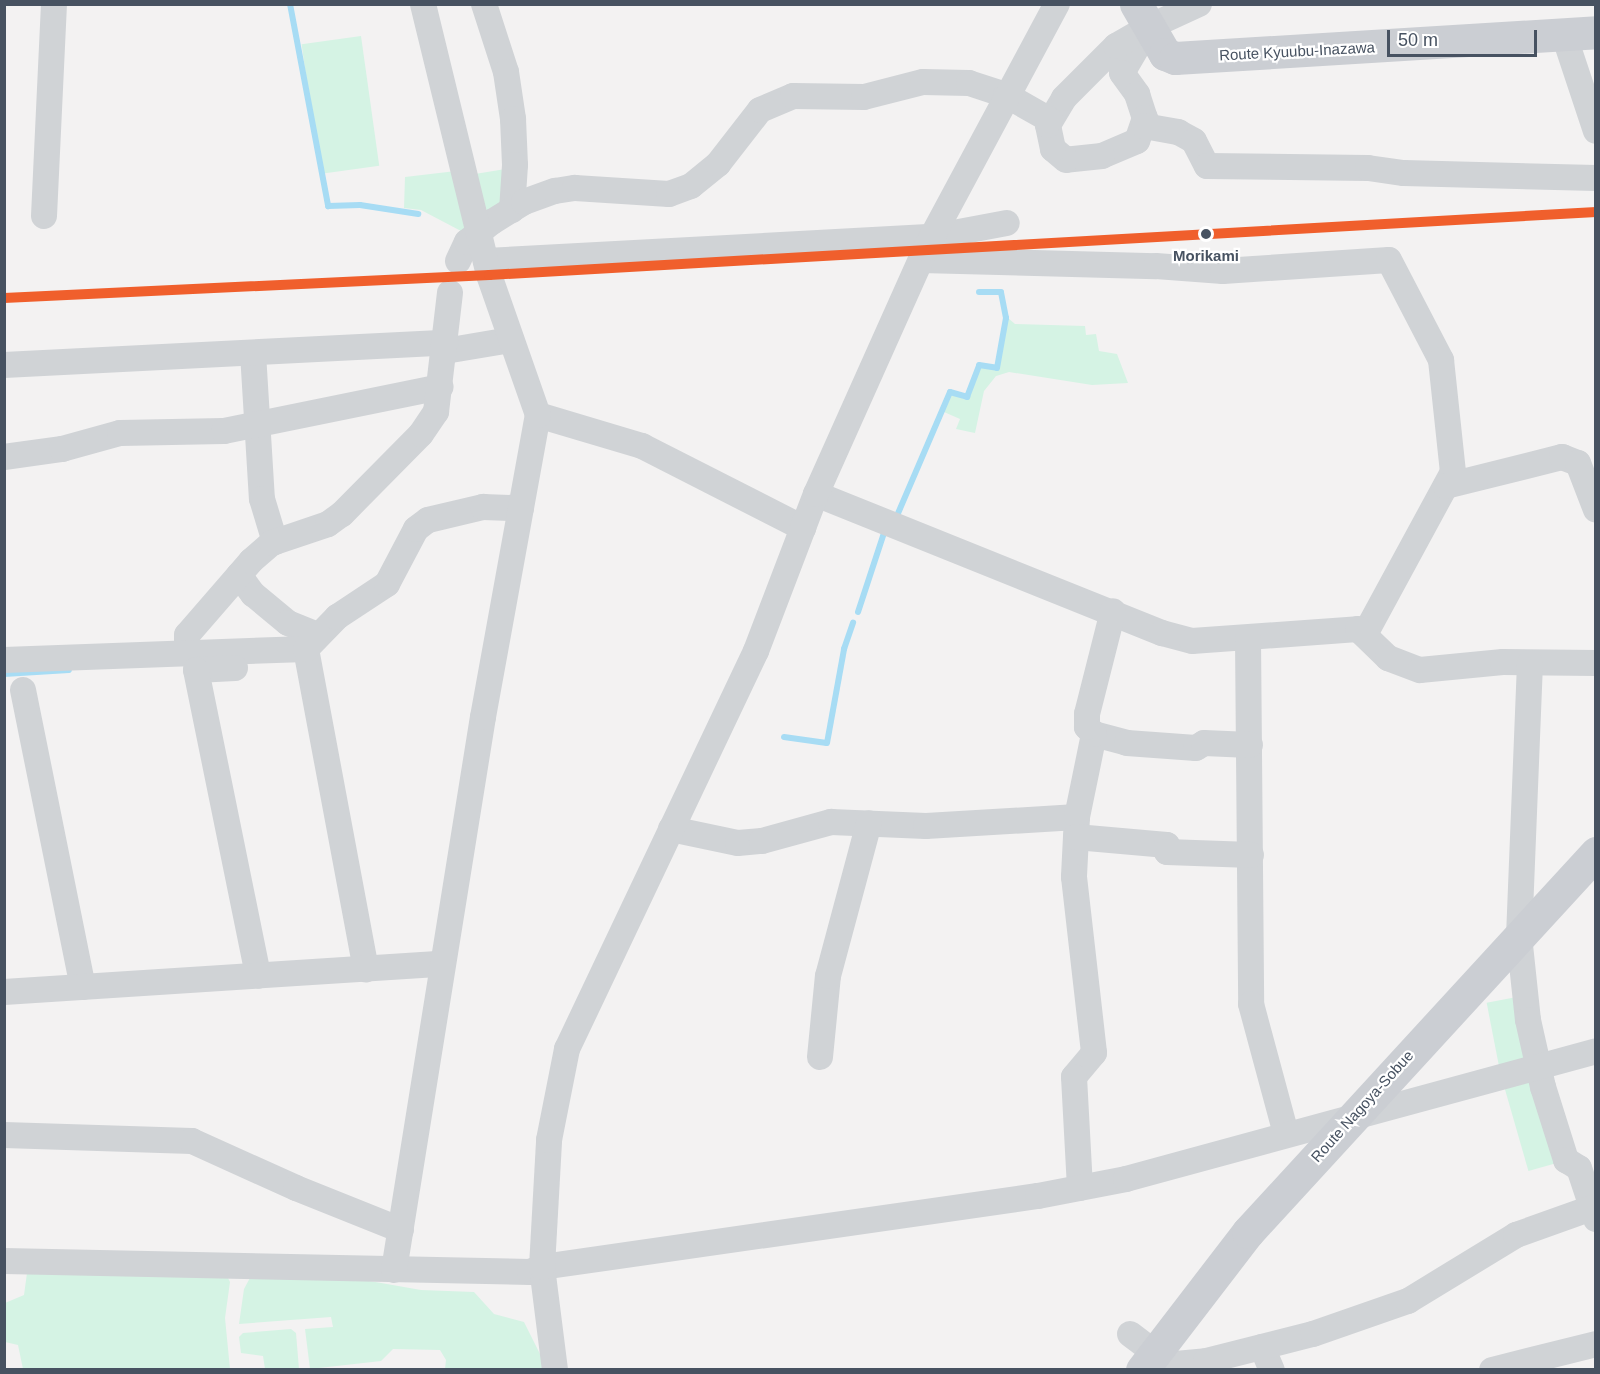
<!DOCTYPE html>
<html>
<head>
<meta charset="utf-8">
<style>
	body { margin:0 }
	#map { position:relative; width:1600px; height:1374px; overflow:hidden; background:#f3f2f2; font-family:Arial,sans-serif }
	div>[style] { position:absolute }
	.green>* { inset:0; background:#d5f3e4; transform-origin:0 0 }
	.stream>* { height:6px; margin:-3px; padding:0 3px; transform-origin:3px; border-radius:3px; background:#a7dcf4 }
	.minor>* { height:26px; margin:-13px; padding:0 13px; transform-origin:13px; border-radius:13px; background:#d0d3d6 }
	.major>* { height:33px; margin:-16.5px; padding:0 16.5px; transform-origin:16.5px; border-radius:16.5px; background:#cbced3 }
	.rail-1>* { height:10px; margin:-5px; padding:0 5px; transform-origin:5px; border-radius:5px; background:#f05f2c }
	.dots>* { width:16px; height:16px; translate:-50% -50%; box-sizing:border-box; border:3px solid #fff; border-radius:50% }
	span { translate:-50% -50%; white-space:nowrap; text-align:center; line-height:1.15; -webkit-text-stroke:4.5px #fff; paint-order:stroke }
	.street-label { font-size:15px; color:#475261 }
	.stop-label { font-size:15px; color:#475261; font-weight:700 }
	.frame { position:absolute; inset:0; border:6px solid #475261; pointer-events:none }
	.scale { position:absolute; left:1387px; top:30px; width:150px; height:27px; box-sizing:border-box; border:3px solid #475261; border-top:0; padding-left:8px; font-size:18px; line-height:21px; white-space:nowrap; color:#475261; -webkit-text-stroke:4px #fff; paint-order:stroke }
</style>
</head>
<body>
<div id="map">
	<div class="green">
		<div style="left:361px;top:36px;width:131px;height:60px;rotate:82deg"></div>
		<div style="clip-path:polygon(512px 168px,506px 206px,487px 218px,475px 174px)"></div>
		<div style="clip-path:polygon(456px 171px,471px 227px,461px 231px,421px 210px,404px 208px,405px 177px)"></div>
		<div style="clip-path:polygon(1008px 318px,1015px 324px,1085px 326px,1086px 335px,1096px 334px,1099px 351px,1117px 354px,1128px 383px,1092px 385px,1009px 372px,996px 376px,984px 391px,975px 433px,956px 429px,960px 419px,944px 412px,952px 394px,967px 400px,980px 367px,999px 369px)"></div>
		<div style="left:1522px;top:996px;width:68px;height:36px;rotate:79deg"></div>
		<div style="left:1537px;top:1074px;width:91px;height:35px;rotate:74deg"></div>
		<div style="clip-path:polygon(27px 1273px,226px 1274px,230px 1282px,225px 1318px,230px 1369px,23px 1369px,18px 1345px,5px 1342px,5px 1303px,24px 1295px)"></div>
		<div style="clip-path:polygon(251px 1276px,364px 1280px,421px 1290px,474px 1292px,494px 1314px,524px 1322px,548px 1370px,445px 1369px,446px 1360px,440px 1350px,393px 1349px,381px 1361px,310px 1369px,305px 1329px,333px 1327px,331px 1317px,239px 1324px,244px 1289px)"></div>
		<div style="clip-path:polygon(291px 1329px,296px 1333px,299px 1369px,265px 1369px,263px 1356px,241px 1353px,239px 1337px,243px 1333px)"></div>
	</div>
	<div class="stream">
		<div style="left:290px;top:4px;width:206px;rotate:79.3deg"></div>
		<div style="left:328px;top:206px;width:32px;rotate:-2deg"></div>
		<div style="left:360px;top:205px;width:59px;rotate:8.8deg"></div>
		<div style="left:896px;top:518px;width:137px;rotate:-66.8deg"></div>
		<div style="left:950px;top:392px;width:18px;rotate:16deg"></div>
		<div style="left:967px;top:397px;width:34px;rotate:-69deg"></div>
		<div style="left:979px;top:365px;width:18px;rotate:9deg"></div>
		<div style="left:997px;top:368px;width:51px;rotate:-79.8deg"></div>
		<div style="left:1006px;top:318px;width:26px;rotate:-101deg"></div>
		<div style="left:1001px;top:292px;width:22px;rotate:180deg"></div>
		<div style="left:858px;top:612px;width:83px;rotate:-71.8deg"></div>
		<div style="left:4px;top:674px;width:65px;rotate:-3.5deg"></div>
		<div style="left:784px;top:737px;width:43px;rotate:7.9deg"></div>
		<div style="left:827px;top:743px;width:96px;rotate:-79.7deg"></div>
		<div style="left:844px;top:649px;width:28px;rotate:-71deg"></div>
	</div>
	<div class="minor">
		<div style="left:484px;top:4px;width:71px;rotate:72.1deg"></div>
		<div style="left:506px;top:72px;width:48px;rotate:81.5deg"></div>
		<div style="left:513px;top:119px;width:46px;rotate:87.5deg"></div>
		<div style="left:515px;top:165px;width:45px;rotate:93.8deg"></div>
		<div style="left:1149px;top:27px;width:53px;rotate:120.4deg"></div>
		<div style="left:1122px;top:73px;width:26px;rotate:54deg"></div>
		<div style="left:1137px;top:94px;width:25px;rotate:72deg"></div>
		<div style="left:1145px;top:118px;width:24px;rotate:109deg"></div>
		<div style="left:1137px;top:141px;width:38px;rotate:157deg"></div>
		<div style="left:1102px;top:156px;width:36px;rotate:174deg"></div>
		<div style="left:1066px;top:160px;width:17px;rotate:-140deg"></div>
		<div style="left:1053px;top:149px;width:25px;rotate:-102deg"></div>
		<div style="left:1048px;top:125px;width:31px;rotate:-59deg"></div>
		<div style="left:1064px;top:98px;width:74px;rotate:-45deg"></div>
		<div style="left:1116px;top:46px;width:38px;rotate:-30deg"></div>
		<div style="left:1149px;top:27px;width:55px;rotate:-24.7deg"></div>
		<div style="left:1564px;top:35px;width:101px;rotate:71.6deg"></div>
		<div style="left:1144px;top:126px;width:35px;rotate:10deg"></div>
		<div style="left:1178px;top:132px;width:18px;rotate:29deg"></div>
		<div style="left:1194px;top:141px;width:28px;rotate:63deg"></div>
		<div style="left:1207px;top:166px;width:161px;rotate:0.7deg"></div>
		<div style="left:1368px;top:168px;width:36px;rotate:8deg"></div>
		<div style="left:1404px;top:173px;width:192px;rotate:1.5deg"></div>
		<div style="left:44px;top:216px;width:212px;rotate:-87.3deg"></div>
		<div style="left:921px;top:260px;width:235px;rotate:1.5deg"></div>
		<div style="left:1156px;top:266px;width:67px;rotate:4.3deg"></div>
		<div style="left:1223px;top:271px;width:166px;rotate:-3.8deg"></div>
		<div style="left:1389px;top:260px;width:113px;rotate:62.5deg"></div>
		<div style="left:1441px;top:360px;width:113px;rotate:83.9deg"></div>
		<div style="left:1453px;top:472px;width:184px;rotate:118.5deg"></div>
		<div style="left:458px;top:261px;width:21px;rotate:-65deg"></div>
		<div style="left:467px;top:242px;width:32px;rotate:-39deg"></div>
		<div style="left:492px;top:222px;width:38px;rotate:-32deg"></div>
		<div style="left:524px;top:202px;width:33px;rotate:-20deg"></div>
		<div style="left:555px;top:191px;width:20px;rotate:-9deg"></div>
		<div style="left:575px;top:188px;width:94px;rotate:3.7deg"></div>
		<div style="left:669px;top:194px;width:23px;rotate:-20deg"></div>
		<div style="left:691px;top:186px;width:35px;rotate:-39deg"></div>
		<div style="left:718px;top:164px;width:68px;rotate:-52.1deg"></div>
		<div style="left:760px;top:110px;width:36px;rotate:-23deg"></div>
		<div style="left:793px;top:96px;width:71px;rotate:0.8deg"></div>
		<div style="left:864px;top:97px;width:61px;rotate:-14.3deg"></div>
		<div style="left:923px;top:82px;width:46px;rotate:1.2deg"></div>
		<div style="left:969px;top:83px;width:39px;rotate:18deg"></div>
		<div style="left:1006px;top:95px;width:51px;rotate:29.6deg"></div>
		<div style="left:486px;top:261px;width:447px;rotate:-3.1deg"></div>
		<div style="left:932px;top:237px;width:76px;rotate:-10.6deg"></div>
		<div style="left:445px;top:351px;width:67px;rotate:-9.5deg"></div>
		<div style="left:253px;top:353px;width:146px;rotate:86.5deg"></div>
		<div style="left:262px;top:499px;width:45px;rotate:73.2deg"></div>
		<div style="left:4px;top:365px;width:442px;rotate:-2.9deg"></div>
		<div style="left:538px;top:415px;width:109px;rotate:16.6deg"></div>
		<div style="left:642px;top:446px;width:181px;rotate:27deg"></div>
		<div style="left:4px;top:457px;width:59px;rotate:-7.9deg"></div>
		<div style="left:62px;top:449px;width:60px;rotate:-15.4deg"></div>
		<div style="left:120px;top:433px;width:104px;rotate:-1.1deg"></div>
		<div style="left:224px;top:431px;width:221px;rotate:-11.5deg"></div>
		<div style="left:1446px;top:486px;width:120px;rotate:-14deg"></div>
		<div style="left:1562px;top:457px;width:17px;rotate:21deg"></div>
		<div style="left:1578px;top:463px;width:50px;rotate:69deg"></div>
		<div style="left:816px;top:494px;width:373px;rotate:21.9deg"></div>
		<div style="left:1162px;top:633px;width:31px;rotate:15deg"></div>
		<div style="left:1192px;top:641px;width:166px;rotate:-4.1deg"></div>
		<div style="left:1358px;top:629px;width:42px;rotate:44deg"></div>
		<div style="left:1388px;top:658px;width:34px;rotate:21deg"></div>
		<div style="left:1420px;top:670px;width:83px;rotate:-5.5deg"></div>
		<div style="left:1503px;top:662px;width:93px;rotate:0.6deg"></div>
		<div style="left:239px;top:575px;width:24px;rotate:54deg"></div>
		<div style="left:253px;top:594px;width:45px;rotate:39.6deg"></div>
		<div style="left:288px;top:623px;width:32px;rotate:22deg"></div>
		<div style="left:1248px;top:639px;width:365px;rotate:89.5deg"></div>
		<div style="left:1251px;top:1004px;width:135px;rotate:74.9deg"></div>
		<div style="left:306px;top:649px;width:326px;rotate:79.4deg"></div>
		<div style="left:187px;top:653px;width:18px;rotate:-90deg"></div>
		<div style="left:187px;top:635px;width:98px;rotate:-49.1deg"></div>
		<div style="left:251px;top:561px;width:28px;rotate:-41deg"></div>
		<div style="left:272px;top:543px;width:59px;rotate:-18.7deg"></div>
		<div style="left:328px;top:524px;width:17px;rotate:-36deg"></div>
		<div style="left:342px;top:514px;width:112px;rotate:-45.4deg"></div>
		<div style="left:421px;top:434px;width:27px;rotate:-56deg"></div>
		<div style="left:436px;top:412px;width:120px;rotate:-83.3deg"></div>
		<div style="left:4px;top:660px;width:302px;rotate:-2.1deg"></div>
		<div style="left:306px;top:649px;width:45px;rotate:-45.9deg"></div>
		<div style="left:337px;top:617px;width:60px;rotate:-33.4deg"></div>
		<div style="left:387px;top:584px;width:62px;rotate:-62.2deg"></div>
		<div style="left:416px;top:529px;width:15px;rotate:-37deg"></div>
		<div style="left:428px;top:520px;width:57px;rotate:-13.3deg"></div>
		<div style="left:483px;top:507px;width:38px;rotate:2deg"></div>
		<div style="left:1530px;top:663px;width:273px;rotate:92.3deg"></div>
		<div style="left:1519px;top:936px;width:84px;rotate:83.9deg"></div>
		<div style="left:1528px;top:1020px;width:69px;rotate:77.4deg"></div>
		<div style="left:1543px;top:1087px;width:77px;rotate:72.5deg"></div>
		<div style="left:1566px;top:1160px;width:15px;rotate:32deg"></div>
		<div style="left:1579px;top:1168px;width:54px;rotate:71.6deg"></div>
		<div style="left:235px;top:668px;width:39px;rotate:177deg"></div>
		<div style="left:196px;top:670px;width:312px;rotate:78.5deg"></div>
		<div style="left:23px;top:690px;width:303px;rotate:78.6deg"></div>
		<div style="left:1094px;top:734px;width:34px;rotate:15deg"></div>
		<div style="left:1127px;top:743px;width:69px;rotate:4.1deg"></div>
		<div style="left:1196px;top:748px;width:9px;rotate:-32deg"></div>
		<div style="left:1204px;top:743px;width:46px;rotate:2.5deg"></div>
		<div style="left:1077px;top:817px;width:60px;rotate:92.9deg"></div>
		<div style="left:1074px;top:877px;width:177px;rotate:83.5deg"></div>
		<div style="left:1094px;top:1053px;width:31px;rotate:130deg"></div>
		<div style="left:1074px;top:1077px;width:111px;rotate:86.9deg"></div>
		<div style="left:671px;top:829px;width:68px;rotate:11.8deg"></div>
		<div style="left:738px;top:843px;width:24px;rotate:-5deg"></div>
		<div style="left:762px;top:841px;width:72px;rotate:-15.4deg"></div>
		<div style="left:831px;top:822px;width:95px;rotate:2.4deg"></div>
		<div style="left:926px;top:826px;width:151px;rotate:-3.4deg"></div>
		<div style="left:1077px;top:817px;width:85px;rotate:-78.4deg"></div>
		<div style="left:1094px;top:734px;width:10px;rotate:-135deg"></div>
		<div style="left:1087px;top:727px;width:13px;rotate:-90deg"></div>
		<div style="left:1087px;top:714px;width:106px;rotate:-75.8deg"></div>
		<div style="left:1076px;top:837px;width:91px;rotate:5deg"></div>
		<div style="left:1167px;top:845px;width:7px;rotate:90deg"></div>
		<div style="left:1167px;top:852px;width:84px;rotate:2deg"></div>
		<div style="left:4px;top:992px;width:438px;rotate:-3.7deg"></div>
		<div style="left:820px;top:1057px;width:81px;rotate:-84.4deg"></div>
		<div style="left:828px;top:976px;width:158px;rotate:-75deg"></div>
		<div style="left:4px;top:1135px;width:188px;rotate:1.8deg"></div>
		<div style="left:192px;top:1141px;width:114px;rotate:24.3deg"></div>
		<div style="left:296px;top:1188px;width:113px;rotate:21.8deg"></div>
		<div style="left:4px;top:1261px;width:526px;rotate:1.2deg"></div>
		<div style="left:530px;top:1272px;width:13px;rotate:-23deg"></div>
		<div style="left:542px;top:1267px;width:501px;rotate:-8.15deg"></div>
		<div style="left:1038px;top:1196px;width:90px;rotate:-10.9deg"></div>
		<div style="left:1126px;top:1179px;width:487px;rotate:-15.2deg"></div>
		<div style="left:394px;top:1270px;width:560px;rotate:-80.86deg"></div>
		<div style="left:483px;top:717px;width:307px;rotate:-79.7deg"></div>
		<div style="left:538px;top:415px;width:148px;rotate:-109.3deg"></div>
		<div style="left:489px;top:275px;width:279px;rotate:-103.7deg"></div>
		<div style="left:1130px;top:1334px;width:30px;rotate:37deg"></div>
		<div style="left:1262px;top:1347px;width:25px;rotate:67deg"></div>
		<div style="left:1143px;top:1367px;width:63px;rotate:-5.4deg"></div>
		<div style="left:1206px;top:1361px;width:110px;rotate:-14.2deg"></div>
		<div style="left:1313px;top:1334px;width:101px;rotate:-19.2deg"></div>
		<div style="left:1408px;top:1301px;width:127px;rotate:-31.4deg"></div>
		<div style="left:1516px;top:1235px;width:81px;rotate:-19.6deg"></div>
		<div style="left:555px;top:1370px;width:104px;rotate:-97.2deg"></div>
		<div style="left:542px;top:1267px;width:127px;rotate:-86.8deg"></div>
		<div style="left:549px;top:1140px;width:93px;rotate:-78.8deg"></div>
		<div style="left:567px;top:1049px;width:441px;rotate:-64.6deg"></div>
		<div style="left:756px;top:651px;width:168px;rotate:-69.1deg"></div>
		<div style="left:816px;top:494px;width:269px;rotate:-65.9deg"></div>
		<div style="left:926px;top:248px;width:277px;rotate:-61.8deg"></div>
		<div style="left:1492px;top:1370px;width:107px;rotate:-14deg"></div>
	</div>
	<div class="major">
		<div style="left:1136px;top:4px;width:58px;rotate:59.9deg"></div>
		<div style="left:1165px;top:54px;width:11px;rotate:22deg"></div>
		<div style="left:1175px;top:58px;width:422px;rotate:-3.5deg"></div>
		<div style="left:1142px;top:1370px;width:174px;rotate:-52.5deg"></div>
		<div style="left:1248px;top:1232px;width:515px;rotate:-47.44deg"></div>
	</div>
	<div class="rail-1">
		<div style="left:4px;top:298px;width:486px;rotate:-2.7deg"></div>
		<div style="left:489px;top:275px;width:1109px;rotate:-3.26deg"></div>
	</div>
	<div class="dots">
		<div style="left:1206px;top:234px;background:#475261"></div>
	</div>
	<div class="street-label">
		<span style="left:1297px;top:51px;rotate:-3deg">Route Kyuubu-Inazawa</span>
		<span style="left:1362px;top:1106px;rotate:-48deg">Route Nagoya-Sobue</span>
	</div>
	<div class="stop-label">
		<span style="left:1206px;top:256px">Morikami</span>
	</div>
	<div class="frame"></div>
	<div class="scale">50 m</div>
</div>
</body>
</html>
